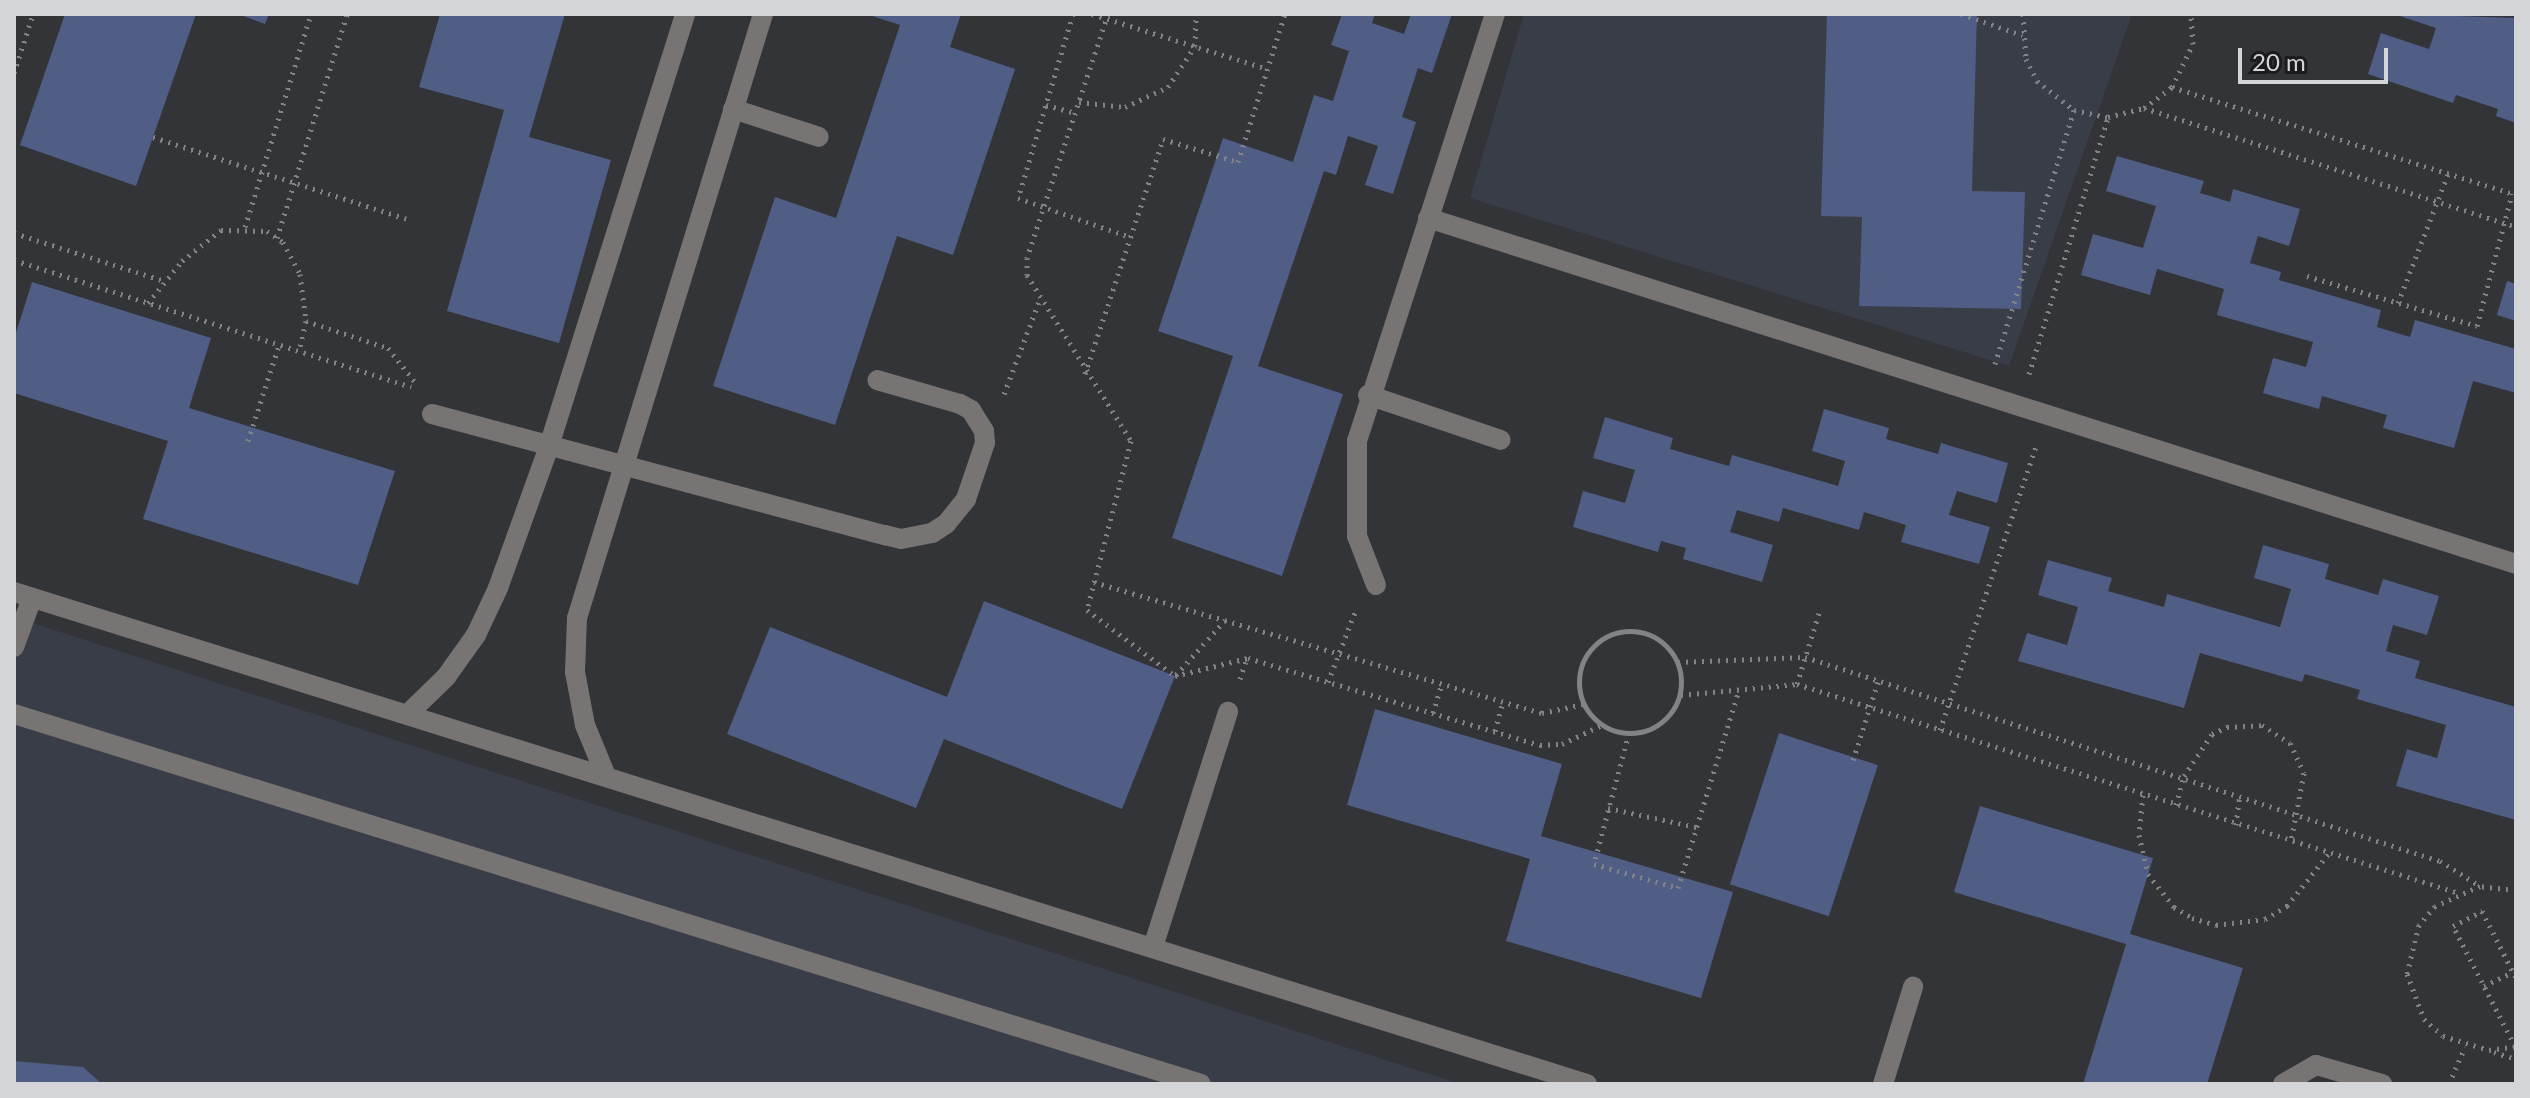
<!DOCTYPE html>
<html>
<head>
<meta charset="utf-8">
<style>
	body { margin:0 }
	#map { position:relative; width:2530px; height:1098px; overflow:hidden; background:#323438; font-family:Lato,sans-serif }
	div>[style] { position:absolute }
	.built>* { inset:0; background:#393d47 }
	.building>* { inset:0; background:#505d84; transform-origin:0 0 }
	.path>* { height:5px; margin-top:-2.5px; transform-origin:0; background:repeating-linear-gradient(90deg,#818386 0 2px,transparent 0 8px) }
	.path>.ring { margin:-2.5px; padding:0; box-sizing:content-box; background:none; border:5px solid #818386; border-radius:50% }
	.minor>* { height:20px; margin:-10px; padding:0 10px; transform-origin:10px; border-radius:10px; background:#777473 }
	span { translate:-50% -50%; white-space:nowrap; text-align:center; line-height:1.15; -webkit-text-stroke:6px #1b1b1e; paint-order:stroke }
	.frame { position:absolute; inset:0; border:16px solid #d4d5d8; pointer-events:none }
	.scale { position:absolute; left:2238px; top:48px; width:150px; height:36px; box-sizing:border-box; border:4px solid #d4d5d8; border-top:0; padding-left:10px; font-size:24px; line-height:28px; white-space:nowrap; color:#d4d5d8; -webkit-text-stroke:6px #1b1b1e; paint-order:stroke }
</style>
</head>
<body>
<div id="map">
	<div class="built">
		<div style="clip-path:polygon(1524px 14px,2132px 14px,2009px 366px,1470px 198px)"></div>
		<div style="clip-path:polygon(14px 617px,1460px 1084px,14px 1084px)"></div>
	</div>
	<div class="building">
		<div style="clip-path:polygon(65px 14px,196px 14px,136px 186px,20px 145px)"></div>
		<div style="clip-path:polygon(238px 14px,269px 14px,265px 24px)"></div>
		<div style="clip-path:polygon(440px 14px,565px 14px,529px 137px,611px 160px,559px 343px,447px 311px,504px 110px,419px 87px)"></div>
		<div style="clip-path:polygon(866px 14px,961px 14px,950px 47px,1015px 69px,953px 255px,897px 236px,835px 425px,713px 386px,775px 197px,836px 218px,900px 25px)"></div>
		<div style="clip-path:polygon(1342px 14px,1375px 14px,1372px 23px,1404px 34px,1411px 14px,1452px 14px,1432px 73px,1418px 68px,1402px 117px,1416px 122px,1393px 194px,1365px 185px,1378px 146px,1348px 136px,1336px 175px,1324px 171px,1258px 366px,1343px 394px,1282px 576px,1172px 538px,1233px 356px,1158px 331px,1223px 138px,1293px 162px,1314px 95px,1333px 101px,1349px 51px,1331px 45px)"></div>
		<div style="clip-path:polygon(1827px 14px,1977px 14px,1972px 191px,2025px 192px,2021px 309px,1859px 306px,1862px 217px,1821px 216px)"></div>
		<div style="clip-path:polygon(2394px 14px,2516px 18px,2516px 123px,2496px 116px,2498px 109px,2456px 95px,2453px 103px,2368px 74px,2381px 33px,2429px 49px,2436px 28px)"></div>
		<div style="clip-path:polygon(2117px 156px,2204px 181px,2200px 193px,2230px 202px,2233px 189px,2300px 209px,2289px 246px,2258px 236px,2250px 263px,2281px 272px,2279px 280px,2381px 310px,2377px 327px,2410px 337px,2415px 320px,2516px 349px,2516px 393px,2473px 381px,2454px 448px,2383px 428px,2387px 415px,2322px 396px,2319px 409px,2263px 393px,2273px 358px,2306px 367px,2313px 342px,2217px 315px,2224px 289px,2157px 269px,2150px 295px,2081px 275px,2093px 234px,2143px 248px,2156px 206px,2106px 191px)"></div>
		<div style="clip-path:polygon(2507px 281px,2516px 284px,2516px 321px,2497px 315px)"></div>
		<div style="clip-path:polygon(32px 282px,211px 338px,189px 408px,395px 471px,358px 585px,143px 519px,168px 441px,14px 393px,14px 339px)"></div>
		<div style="clip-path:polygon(1824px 409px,1889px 428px,1886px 439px,1938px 454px,1941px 443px,2008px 463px,1997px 503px,1957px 491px,1949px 515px,1990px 527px,1979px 564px,1901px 542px,1906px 525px,1864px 512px,1859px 530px,1783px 508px,1779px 522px,1737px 510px,1730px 532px,1773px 545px,1762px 582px,1683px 559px,1686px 548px,1661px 541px,1658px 552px,1573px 527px,1583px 491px,1625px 503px,1635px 470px,1593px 458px,1605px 417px,1673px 438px,1670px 449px,1729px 466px,1732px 455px,1838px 486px,1845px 461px,1812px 451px)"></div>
		<div style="clip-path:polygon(2263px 545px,2329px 564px,2325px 579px,2378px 595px,2383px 579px,2439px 596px,2427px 635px,2393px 625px,2386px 651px,2420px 661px,2415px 678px,2516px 707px,2516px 820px,2396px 786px,2407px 749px,2437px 758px,2446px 725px,2357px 699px,2360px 690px,2305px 674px,2302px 682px,2200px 653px,2184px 708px,2018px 661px,2027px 633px,2067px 645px,2078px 607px,2038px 595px,2048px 560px,2112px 578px,2108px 591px,2164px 607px,2167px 594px,2280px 627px,2291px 589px,2254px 578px)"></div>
		<div style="clip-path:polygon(984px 601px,1175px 676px,1122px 809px,944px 739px,916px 808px,727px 734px,770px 627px,947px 697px)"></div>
		<div style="clip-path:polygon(1375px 709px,1562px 764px,1541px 836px,1733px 892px,1701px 998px,1506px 941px,1530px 859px,1347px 805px)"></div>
		<div style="left:1779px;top:733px;width:104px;height:159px;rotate:18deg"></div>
		<div style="clip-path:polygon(1980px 806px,2153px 858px,2130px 934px,2243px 968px,2207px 1084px,2083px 1084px,2126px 944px,1954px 892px)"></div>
		<div style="clip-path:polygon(14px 1061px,83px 1067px,102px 1084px,14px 1084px)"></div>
	</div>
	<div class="path">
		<div style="left:1073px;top:14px;width:192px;rotate:106.6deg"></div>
		<div style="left:1018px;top:198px;width:119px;rotate:19.2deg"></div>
		<div style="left:1092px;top:14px;width:183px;rotate:17.4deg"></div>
		<div style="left:1108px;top:14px;width:257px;rotate:108.4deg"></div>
		<div style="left:1027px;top:258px;width:17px;rotate:90deg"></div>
		<div style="left:1027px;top:275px;width:196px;rotate:57.9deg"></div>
		<div style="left:1131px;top:441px;width:175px;rotate:104.6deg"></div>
		<div style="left:1087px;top:610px;width:110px;rotate:36.9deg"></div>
		<div style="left:1175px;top:676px;width:75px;rotate:-13.9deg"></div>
		<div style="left:1248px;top:658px;width:305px;rotate:16.6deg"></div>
		<div style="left:1540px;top:745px;width:22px;rotate:-3deg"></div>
		<div style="left:1562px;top:744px;width:44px;rotate:-25.4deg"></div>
		<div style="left:1961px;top:14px;width:65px;rotate:19deg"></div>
		<div style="left:2023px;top:14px;width:45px;rotate:86.2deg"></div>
		<div style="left:2026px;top:59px;width:25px;rotate:63deg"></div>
		<div style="left:2037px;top:81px;width:47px;rotate:38.1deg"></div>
		<div style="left:2074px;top:110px;width:35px;rotate:12deg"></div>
		<div style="left:2108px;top:117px;width:37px;rotate:-14deg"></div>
		<div style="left:2144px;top:108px;width:35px;rotate:-37deg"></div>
		<div style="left:2172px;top:87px;width:48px;rotate:-64deg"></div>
		<div style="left:2193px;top:44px;width:30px;rotate:-94deg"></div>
		<div style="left:14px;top:73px;width:62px;rotate:-72.1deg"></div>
		<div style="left:2172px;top:87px;width:361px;rotate:17.4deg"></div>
		<div style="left:1079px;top:102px;width:46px;rotate:6.2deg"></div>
		<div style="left:1125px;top:107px;width:47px;rotate:-24.9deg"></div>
		<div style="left:1168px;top:87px;width:49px;rotate:-56.6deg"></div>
		<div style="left:1195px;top:46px;width:32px;rotate:-88deg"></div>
		<div style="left:1046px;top:105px;width:30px;rotate:15deg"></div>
		<div style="left:2144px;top:108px;width:391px;rotate:17.7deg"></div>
		<div style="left:153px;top:137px;width:270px;rotate:17.9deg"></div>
		<div style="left:245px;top:227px;width:223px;rotate:-72.8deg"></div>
		<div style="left:14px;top:233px;width:157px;rotate:17.7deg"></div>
		<div style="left:277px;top:238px;width:235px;rotate:-72.6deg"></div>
		<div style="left:14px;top:260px;width:417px;rotate:17.7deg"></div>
		<div style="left:2307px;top:276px;width:177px;rotate:16.4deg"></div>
		<div style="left:2477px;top:326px;width:137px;rotate:-75.1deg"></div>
		<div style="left:148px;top:303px;width:54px;rotate:-51deg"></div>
		<div style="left:182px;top:261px;width:50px;rotate:-38.5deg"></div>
		<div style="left:221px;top:230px;width:46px;rotate:1.2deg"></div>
		<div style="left:267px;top:231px;width:19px;rotate:35deg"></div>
		<div style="left:283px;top:242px;width:36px;rotate:62deg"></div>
		<div style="left:300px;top:274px;width:47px;rotate:82.7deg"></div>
		<div style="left:306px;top:321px;width:31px;rotate:103deg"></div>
		<div style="left:2398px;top:303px;width:138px;rotate:-68.8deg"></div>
		<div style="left:306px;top:321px;width:86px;rotate:18.2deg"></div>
		<div style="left:388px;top:348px;width:43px;rotate:51.5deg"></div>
		<div style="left:1995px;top:364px;width:266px;rotate:-72.7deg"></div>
		<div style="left:1085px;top:374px;width:248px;rotate:-71.6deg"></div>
		<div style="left:1163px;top:139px;width:78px;rotate:17deg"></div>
		<div style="left:1238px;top:162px;width:155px;rotate:-72.4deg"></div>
		<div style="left:2029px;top:374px;width:269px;rotate:-72.9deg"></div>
		<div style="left:1004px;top:394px;width:98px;rotate:-69.2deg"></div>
		<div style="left:248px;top:441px;width:101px;rotate:-72.1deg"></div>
		<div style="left:1094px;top:582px;width:467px;rotate:16.3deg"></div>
		<div style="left:1542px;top:713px;width:43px;rotate:-12.1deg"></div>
		<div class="ring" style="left:1579px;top:631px;width:97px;height:97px"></div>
		<div style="left:1678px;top:662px;width:127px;rotate:-2.3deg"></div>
		<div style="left:1805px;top:657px;width:667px;rotate:17.81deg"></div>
		<div style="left:2440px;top:861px;width:47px;rotate:32deg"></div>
		<div style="left:1176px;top:675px;width:75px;rotate:-48.2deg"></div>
		<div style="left:1240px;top:679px;width:22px;rotate:-72deg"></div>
		<div style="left:1328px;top:682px;width:75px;rotate:-68.9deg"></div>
		<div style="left:1797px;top:684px;width:77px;rotate:-72.7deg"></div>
		<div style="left:1681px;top:695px;width:117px;rotate:-5.4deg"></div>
		<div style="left:1797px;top:684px;width:691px;rotate:17.52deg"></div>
		<div style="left:1433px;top:713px;width:31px;rotate:-73deg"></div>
		<div style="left:1940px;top:730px;width:299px;rotate:-71.3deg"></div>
		<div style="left:1495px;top:731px;width:30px;rotate:-75deg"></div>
		<div style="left:1629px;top:733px;width:136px;rotate:105deg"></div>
		<div style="left:1594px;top:864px;width:87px;rotate:15.9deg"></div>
		<div style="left:1678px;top:888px;width:207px;rotate:-72.9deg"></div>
		<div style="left:1853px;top:760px;width:85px;rotate:-72.2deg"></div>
		<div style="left:2143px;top:795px;width:40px;rotate:95.7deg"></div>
		<div style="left:2139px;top:835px;width:40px;rotate:77deg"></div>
		<div style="left:2148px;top:874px;width:42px;rotate:51.8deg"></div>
		<div style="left:2174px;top:907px;width:21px;rotate:31deg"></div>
		<div style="left:2192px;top:918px;width:25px;rotate:16deg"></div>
		<div style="left:2216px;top:925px;width:49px;rotate:-7deg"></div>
		<div style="left:2265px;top:919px;width:26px;rotate:-31deg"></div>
		<div style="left:2287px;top:906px;width:68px;rotate:-51.6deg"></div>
		<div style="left:2176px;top:805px;width:30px;rotate:-75deg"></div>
		<div style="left:2184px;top:776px;width:50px;rotate:-56.3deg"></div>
		<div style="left:2212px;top:734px;width:17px;rotate:-25deg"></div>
		<div style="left:2227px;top:727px;width:35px;rotate:-3deg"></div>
		<div style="left:2262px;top:725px;width:33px;rotate:33deg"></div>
		<div style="left:2290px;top:743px;width:33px;rotate:65deg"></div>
		<div style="left:2304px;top:773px;width:69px;rotate:100.8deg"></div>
		<div style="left:1608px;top:808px;width:91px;rotate:12.1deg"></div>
		<div style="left:2236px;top:825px;width:31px;rotate:-83deg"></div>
		<div style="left:2516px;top:890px;width:36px;rotate:-174deg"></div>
		<div style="left:2480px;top:886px;width:49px;rotate:156deg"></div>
		<div style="left:2435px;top:906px;width:25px;rotate:130deg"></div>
		<div style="left:2419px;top:925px;width:50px;rotate:103.8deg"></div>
		<div style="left:2407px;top:974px;width:48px;rotate:69.3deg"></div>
		<div style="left:2424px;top:1019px;width:25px;rotate:42deg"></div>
		<div style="left:2443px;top:1036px;width:48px;rotate:16.9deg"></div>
		<div style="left:2489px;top:1050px;width:27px;rotate:-8deg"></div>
		<div style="left:2484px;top:986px;width:32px;rotate:-26deg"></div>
		<div style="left:2515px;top:1046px;width:135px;rotate:-117.3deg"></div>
		<div style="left:2453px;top:926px;width:33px;rotate:-27deg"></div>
		<div style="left:2482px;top:911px;width:75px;rotate:63.1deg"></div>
		<div style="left:2494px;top:1052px;width:23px;rotate:18deg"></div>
		<div style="left:2449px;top:1084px;width:40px;rotate:-66.6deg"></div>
	</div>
	<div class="minor">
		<div style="left:733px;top:109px;width:90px;rotate:18deg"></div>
		<div style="left:1428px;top:218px;width:1142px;rotate:17.64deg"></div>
		<div style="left:1368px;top:395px;width:140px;rotate:18.7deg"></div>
		<div style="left:432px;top:414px;width:469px;rotate:15deg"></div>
		<div style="left:885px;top:535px;width:16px;rotate:14deg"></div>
		<div style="left:901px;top:539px;width:32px;rotate:-11deg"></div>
		<div style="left:932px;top:533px;width:17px;rotate:-33deg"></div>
		<div style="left:946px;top:524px;width:32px;rotate:-51deg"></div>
		<div style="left:966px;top:499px;width:59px;rotate:-71.3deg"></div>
		<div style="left:985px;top:443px;width:12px;rotate:-95deg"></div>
		<div style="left:984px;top:431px;width:25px;rotate:-122deg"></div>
		<div style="left:971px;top:410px;width:13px;rotate:-151deg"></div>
		<div style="left:960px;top:404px;width:86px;rotate:-163.9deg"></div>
		<div style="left:1376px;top:585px;width:53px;rotate:-111.2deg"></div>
		<div style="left:1357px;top:536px;width:95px;rotate:-90deg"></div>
		<div style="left:1357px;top:441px;width:449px;rotate:-72.1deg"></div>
		<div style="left:14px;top:592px;width:1648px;rotate:17.37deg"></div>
		<div style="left:14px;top:647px;width:52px;rotate:-69.8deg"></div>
		<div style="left:409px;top:713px;width:52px;rotate:-44.2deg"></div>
		<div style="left:446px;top:677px;width:52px;rotate:-54.5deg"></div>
		<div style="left:476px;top:635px;width:52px;rotate:-64.9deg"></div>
		<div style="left:498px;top:588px;width:151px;rotate:-70.2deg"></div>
		<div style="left:549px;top:446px;width:453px;rotate:-72.5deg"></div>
		<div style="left:14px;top:714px;width:1243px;rotate:17.31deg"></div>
		<div style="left:606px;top:776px;width:55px;rotate:-112.4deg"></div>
		<div style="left:585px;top:725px;width:54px;rotate:-100.7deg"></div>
		<div style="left:575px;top:672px;width:54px;rotate:-87.9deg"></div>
		<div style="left:577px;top:618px;width:632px;rotate:-72.88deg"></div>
		<div style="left:1153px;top:947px;width:247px;rotate:-72.3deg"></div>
		<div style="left:1883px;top:1084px;width:102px;rotate:-72.8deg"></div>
		<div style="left:2283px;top:1084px;width:38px;rotate:-30deg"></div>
		<div style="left:2316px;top:1065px;width:69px;rotate:16.1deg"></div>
	</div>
	<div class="frame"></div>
	<div class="scale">20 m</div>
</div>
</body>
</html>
